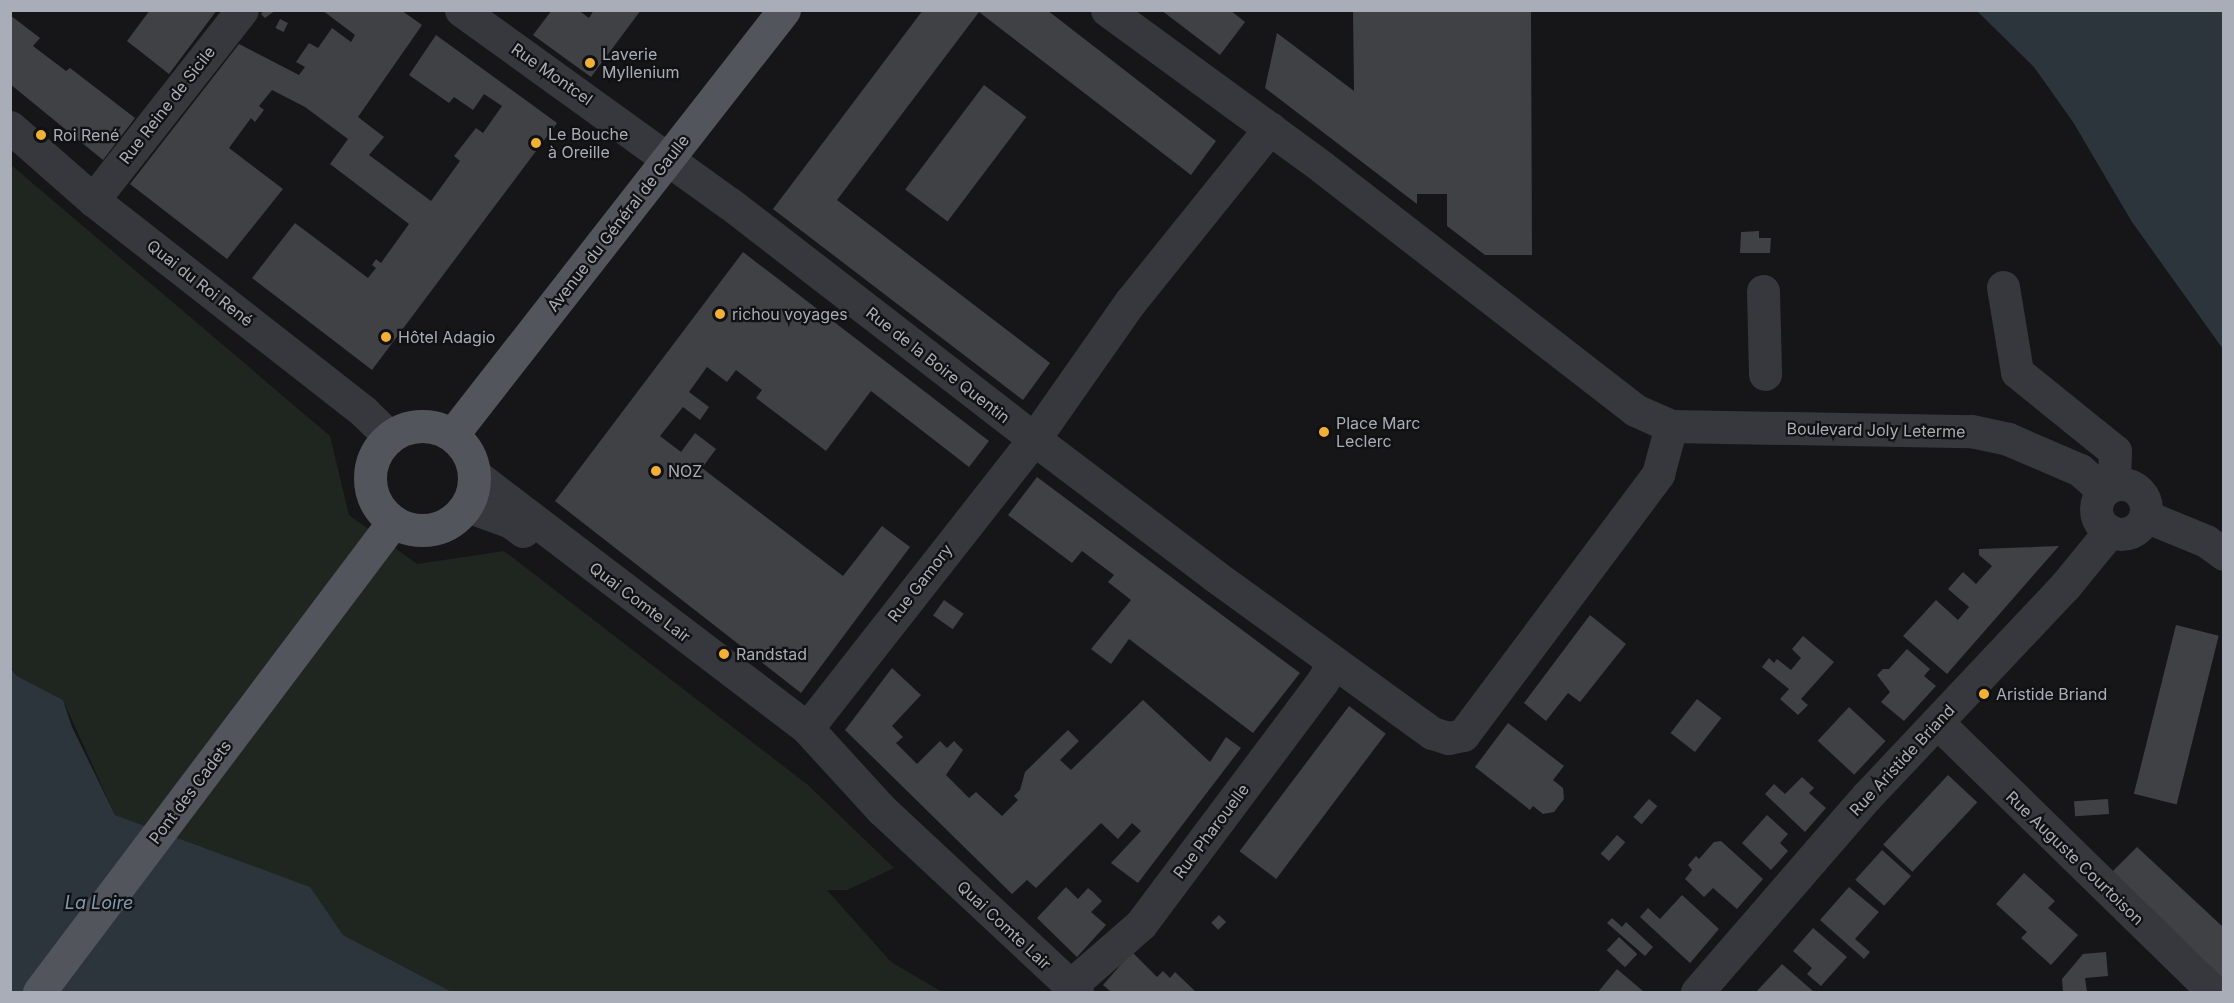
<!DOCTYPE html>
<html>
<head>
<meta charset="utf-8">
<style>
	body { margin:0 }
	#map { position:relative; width:2234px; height:1003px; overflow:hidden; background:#161618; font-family:Inter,sans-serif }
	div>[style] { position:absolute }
	.green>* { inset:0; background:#1e261f }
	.water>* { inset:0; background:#2c353c }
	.building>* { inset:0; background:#404145; transform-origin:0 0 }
	.minor>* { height:33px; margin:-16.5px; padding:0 16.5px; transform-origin:16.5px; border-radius:16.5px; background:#37383d }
	.minor>.ring { margin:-16.5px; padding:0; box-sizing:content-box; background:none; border:33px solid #37383d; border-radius:50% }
	.major>* { height:33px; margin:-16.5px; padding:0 16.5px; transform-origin:16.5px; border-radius:16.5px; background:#53555c }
	.major>.ring { margin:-16.5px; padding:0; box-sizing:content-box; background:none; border:33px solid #53555c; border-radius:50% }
	.dots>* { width:16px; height:16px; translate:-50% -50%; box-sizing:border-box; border:3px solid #111113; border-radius:50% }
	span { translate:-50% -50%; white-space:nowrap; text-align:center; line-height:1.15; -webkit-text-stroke:4.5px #111113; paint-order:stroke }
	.poi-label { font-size:16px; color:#a8adb8 }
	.left { translate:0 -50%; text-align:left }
	.street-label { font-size:16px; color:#a8adb8 }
	.water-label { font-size:18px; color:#7f9bb3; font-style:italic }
	.frame { position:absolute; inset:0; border:12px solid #a8adb8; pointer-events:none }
</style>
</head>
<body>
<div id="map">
	<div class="green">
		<div style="clip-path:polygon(10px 164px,330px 436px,349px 515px,417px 564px,504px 551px,808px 785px,894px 868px,847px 890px,827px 890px,891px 962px,942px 992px,452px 992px,343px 935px,309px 887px,115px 815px,63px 700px,17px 676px,11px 667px)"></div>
	</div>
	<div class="water">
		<div style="clip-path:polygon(1977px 11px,2223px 11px,2223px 349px,2132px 222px,2073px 122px,2034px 67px)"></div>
		<div style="clip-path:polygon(10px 667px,17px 676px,63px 700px,72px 727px,115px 815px,310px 887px,343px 935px,452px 992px,11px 992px)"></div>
	</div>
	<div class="building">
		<div style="clip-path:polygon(150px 10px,217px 10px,169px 74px,127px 41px)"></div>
		<div style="clip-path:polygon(264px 10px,276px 10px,265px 18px,261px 14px)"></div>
		<div style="clip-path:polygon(322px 10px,401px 10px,422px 25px,358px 117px,384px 137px,369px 155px,431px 201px,460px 161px,454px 156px,476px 128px,483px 133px,502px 106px,484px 94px,473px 110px,454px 97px,449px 103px,409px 75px,436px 35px,557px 123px,372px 370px,252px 278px,295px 223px,368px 278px,376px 268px,372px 265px,376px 259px,381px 263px,409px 224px,330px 164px,348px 139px,305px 107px,272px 90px,259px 106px,264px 110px,255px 122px,251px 118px,229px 148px,283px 189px,227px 259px,130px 184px,239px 44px,299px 75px,305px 67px,296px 62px,309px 43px,318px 48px,332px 28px,351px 42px,355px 35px)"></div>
		<div style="clip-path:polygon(552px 10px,578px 10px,589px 18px,594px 10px,641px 10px,591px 77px,533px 35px)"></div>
		<div style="clip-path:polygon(923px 10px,1047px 10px,1216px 141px,1191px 175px,979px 12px,837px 200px,1050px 363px,1023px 400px,773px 209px)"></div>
		<div style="clip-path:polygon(1161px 10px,1230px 10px,1245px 22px,1220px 55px)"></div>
		<div style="clip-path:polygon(1353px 10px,1531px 10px,1532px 255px,1485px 255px,1447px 226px,1447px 194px,1417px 194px,1417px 204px,1265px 88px,1277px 33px,1354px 91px)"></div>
		<div style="clip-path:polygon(10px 15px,40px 38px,33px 46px,66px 71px,70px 68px,135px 118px,103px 160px,10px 84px)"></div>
		<div style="left:280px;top:19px;width:9px;height:10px;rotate:27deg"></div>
		<div style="left:984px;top:85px;width:53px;height:131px;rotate:37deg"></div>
		<div style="clip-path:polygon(1759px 231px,1759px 238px,1771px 238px,1770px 253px,1740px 253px,1741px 232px)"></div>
		<div style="clip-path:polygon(743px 252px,989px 441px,969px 467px,871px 391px,826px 451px,756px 398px,762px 390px,736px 370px,727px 382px,707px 367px,689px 392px,709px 407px,700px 420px,683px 407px,660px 436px,681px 452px,695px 433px,716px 449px,702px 468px,843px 576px,882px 526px,910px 547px,801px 693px,555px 501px)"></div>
		<div style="clip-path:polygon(1037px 477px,1300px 673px,1253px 733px,1129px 639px,1111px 664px,1091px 649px,1131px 600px,1108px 582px,1114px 575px,1082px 551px,1072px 563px,1008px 515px)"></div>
		<div style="clip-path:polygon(2059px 546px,1947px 674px,1903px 636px,1936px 600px,1958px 620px,1969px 607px,1948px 589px,1963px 572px,1976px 584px,1992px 566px,1979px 555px,1979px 549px)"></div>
		<div style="left:944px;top:600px;width:24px;height:19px;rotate:35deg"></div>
		<div style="clip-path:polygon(1590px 615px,1626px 644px,1580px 702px,1568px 693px,1546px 721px,1524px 703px)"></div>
		<div style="left:2176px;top:625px;width:44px;height:174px;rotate:14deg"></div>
		<div style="clip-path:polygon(1803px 636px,1834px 662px,1801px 699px,1808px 705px,1798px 715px,1780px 699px,1789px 689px,1762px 667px,1769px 658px,1774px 663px,1777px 659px,1791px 670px,1801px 658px,1792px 649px)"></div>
		<div style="clip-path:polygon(1907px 649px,1930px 669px,1924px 676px,1936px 686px,1904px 721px,1881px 702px,1890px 692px,1877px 675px,1883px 669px,1889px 669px)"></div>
		<div style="clip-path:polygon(892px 668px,921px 695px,892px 726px,903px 737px,896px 743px,917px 764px,940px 741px,947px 748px,954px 741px,963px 750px,946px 775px,969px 798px,976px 792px,1002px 816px,1018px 800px,1014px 796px,1020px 790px,1025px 772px,1068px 730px,1079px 741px,1060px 760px,1071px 770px,1143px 700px,1210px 762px,1226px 737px,1241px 748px,1138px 883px,1111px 863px,1141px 831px,1132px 823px,1118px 839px,1101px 823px,1036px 888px,1027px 880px,1012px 894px,845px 730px)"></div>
		<div style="left:1697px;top:699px;width:31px;height:43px;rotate:38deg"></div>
		<div style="left:1349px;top:706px;width:46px;height:182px;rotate:37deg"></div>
		<div style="left:1849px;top:707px;width:50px;height:46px;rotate:43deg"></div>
		<div style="clip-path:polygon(1508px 723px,1564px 766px,1553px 780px,1563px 788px,1564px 799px,1554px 812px,1543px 814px,1533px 806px,1530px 810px,1475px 767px)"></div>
		<div style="left:1948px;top:775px;width:40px;height:95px;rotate:43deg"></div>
		<div style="clip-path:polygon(1802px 777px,1814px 788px,1809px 793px,1826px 808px,1805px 832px,1765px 794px,1774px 784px,1785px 794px)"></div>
		<div style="left:1649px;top:799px;width:11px;height:24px;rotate:41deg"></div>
		<div style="left:2108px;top:799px;width:15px;height:34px;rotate:86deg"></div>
		<div style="clip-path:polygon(1767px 815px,1788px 834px,1780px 843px,1788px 851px,1771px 870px,1742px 843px)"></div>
		<div style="left:1617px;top:835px;width:11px;height:25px;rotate:41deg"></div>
		<div style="clip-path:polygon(1721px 841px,1763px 879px,1737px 909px,1713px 888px,1704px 897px,1685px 879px,1692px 870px,1688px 865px,1696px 856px,1699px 859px,1714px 842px)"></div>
		<div style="clip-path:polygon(2137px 847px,2223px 927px,2223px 979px,2110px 874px)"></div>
		<div style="left:1882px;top:850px;width:39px;height:40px;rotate:42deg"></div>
		<div style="clip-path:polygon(2024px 873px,2055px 901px,2048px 908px,2078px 935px,2051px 965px,2021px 938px,2027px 932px,1996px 904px)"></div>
		<div style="clip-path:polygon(1066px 887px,1078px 899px,1088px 888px,1093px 892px,1102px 901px,1091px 912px,1106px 925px,1077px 957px,1037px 918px)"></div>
		<div style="clip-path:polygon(1849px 887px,1879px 912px,1855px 939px,1870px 952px,1864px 959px,1820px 920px)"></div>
		<div style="clip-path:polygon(1682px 895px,1719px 929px,1690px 963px,1640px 917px,1648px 908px,1660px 919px)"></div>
		<div style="left:1219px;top:915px;width:10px;height:11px;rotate:45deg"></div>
		<div style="clip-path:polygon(1612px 918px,1622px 927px,1626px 922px,1653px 947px,1645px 956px,1607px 923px)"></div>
		<div style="clip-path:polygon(1813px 928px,1847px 957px,1821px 986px,1807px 974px,1812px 968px,1793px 951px)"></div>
		<div style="left:1619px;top:937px;width:25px;height:18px;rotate:43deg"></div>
		<div style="clip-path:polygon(1132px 952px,1157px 977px,1163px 971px,1170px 978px,1175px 972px,1196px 992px,1111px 992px,1103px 985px)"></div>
		<div style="clip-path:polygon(2106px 952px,2108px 976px,2085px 978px,2087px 992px,2063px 992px,2062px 979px,2083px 954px)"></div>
		<div style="clip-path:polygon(1782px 964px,1814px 992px,1756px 992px)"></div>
		<div style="clip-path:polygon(1617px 969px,1644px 992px,1598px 992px)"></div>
	</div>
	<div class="minor">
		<div style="left:461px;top:10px;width:330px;rotate:35.8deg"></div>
		<div style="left:729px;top:203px;width:386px;rotate:37.7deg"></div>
		<div style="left:1034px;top:439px;width:367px;rotate:128.1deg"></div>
		<div style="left:1107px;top:10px;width:266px;rotate:36.1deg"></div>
		<div style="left:1322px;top:167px;width:396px;rotate:37.8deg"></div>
		<div style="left:1635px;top:410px;width:39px;rotate:24deg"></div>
		<div style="left:1671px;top:426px;width:300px;rotate:1deg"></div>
		<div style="left:1971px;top:431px;width:38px;rotate:12deg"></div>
		<div style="left:2008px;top:439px;width:78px;rotate:23.3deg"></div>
		<div style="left:2080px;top:470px;width:30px;rotate:42deg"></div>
		<div style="left:10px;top:127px;width:111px;rotate:41.3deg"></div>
		<div style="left:93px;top:200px;width:344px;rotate:38deg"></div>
		<div style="left:364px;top:412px;width:36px;rotate:44deg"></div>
		<div style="left:1270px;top:128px;width:223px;rotate:128.8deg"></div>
		<div style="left:1130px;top:302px;width:167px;rotate:125deg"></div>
		<div style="left:1034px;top:439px;width:227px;rotate:37.1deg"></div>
		<div style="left:1215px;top:576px;width:268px;rotate:35.9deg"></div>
		<div style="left:1432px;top:733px;width:17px;rotate:17deg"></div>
		<div style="left:1448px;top:738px;width:15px;rotate:-11deg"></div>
		<div style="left:1463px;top:735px;width:326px;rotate:-53.2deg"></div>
		<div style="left:1658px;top:474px;width:50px;rotate:-74.8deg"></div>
		<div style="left:93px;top:200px;width:241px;rotate:-51.9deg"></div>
		<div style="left:2003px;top:287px;width:86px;rotate:80.6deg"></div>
		<div style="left:2017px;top:372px;width:126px;rotate:38.9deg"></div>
		<div style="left:2115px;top:451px;width:33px;rotate:92deg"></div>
		<div style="left:1763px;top:291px;width:83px;rotate:88.6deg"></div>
		<div style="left:475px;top:475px;width:417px;rotate:37.3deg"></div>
		<div style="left:807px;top:728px;width:110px;rotate:47.6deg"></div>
		<div style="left:881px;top:809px;width:268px;rotate:43deg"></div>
		<div class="ring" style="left:2096px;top:484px;width:17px;height:17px"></div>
		<div style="left:467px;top:506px;width:47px;rotate:20deg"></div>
		<div style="left:511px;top:522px;width:15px;rotate:37deg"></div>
		<div style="left:2145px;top:516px;width:66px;rotate:22.3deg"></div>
		<div style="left:2206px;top:541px;width:22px;rotate:36deg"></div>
		<div style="left:1937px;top:722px;width:387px;rotate:44.3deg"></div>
		<div style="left:1070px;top:986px;width:94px;rotate:-41.1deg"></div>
		<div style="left:1141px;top:924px;width:302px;rotate:-53.2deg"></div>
		<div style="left:1322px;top:682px;width:23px;rotate:-59deg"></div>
		<div style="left:1697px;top:992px;width:259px;rotate:-49.1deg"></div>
		<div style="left:1867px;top:796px;width:289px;rotate:-46.7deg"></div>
		<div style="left:2065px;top:586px;width:71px;rotate:-50.7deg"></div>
	</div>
	<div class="major">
		<div class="ring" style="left:370px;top:426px;width:71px;height:71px"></div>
		<div style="left:452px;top:435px;width:539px;rotate:-52deg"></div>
		<div style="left:39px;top:992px;width:588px;rotate:-53.01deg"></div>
	</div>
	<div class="dots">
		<div style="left:590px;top:63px;background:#f2b134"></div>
		<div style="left:41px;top:135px;background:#f2b134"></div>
		<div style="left:536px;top:143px;background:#f2b134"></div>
		<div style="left:720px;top:314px;background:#f2b134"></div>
		<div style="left:386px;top:337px;background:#f2b134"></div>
		<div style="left:1324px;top:432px;background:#f2b134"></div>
		<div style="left:656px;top:471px;background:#f2b134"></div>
		<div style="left:724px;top:654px;background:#f2b134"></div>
		<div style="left:1984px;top:694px;background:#f2b134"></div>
	</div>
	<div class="poi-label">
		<span class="left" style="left:602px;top:63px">Laverie<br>Myllenium</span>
		<span class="left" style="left:548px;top:143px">Le Bouche<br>à Oreille</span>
		<span class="left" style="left:53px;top:135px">Roi René</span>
		<span class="left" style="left:732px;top:314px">richou voyages</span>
		<span class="left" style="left:398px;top:337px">Hôtel Adagio</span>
		<span class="left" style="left:1336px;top:432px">Place Marc<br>Leclerc</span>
		<span class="left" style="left:668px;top:471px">NOZ</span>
		<span class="left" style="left:736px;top:654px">Randstad</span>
		<span class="left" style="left:1996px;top:694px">Aristide Briand</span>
	</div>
	<div class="street-label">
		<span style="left:552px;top:74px;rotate:35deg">Rue Montcel</span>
		<span style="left:167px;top:105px;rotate:-52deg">Rue Reine de Sicile</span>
		<span style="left:618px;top:223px;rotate:-52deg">Avenue du Général de Gaulle</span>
		<span style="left:200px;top:283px;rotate:38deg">Quai du Roi René</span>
		<span style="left:938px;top:365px;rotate:38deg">Rue de la Boire Quentin</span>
		<span style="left:1876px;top:430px;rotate:1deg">Boulevard Joly Leterme</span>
		<span style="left:920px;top:583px;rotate:-52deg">Rue Gamory</span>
		<span style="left:640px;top:602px;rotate:37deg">Quai Comte Lair</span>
		<span style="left:1902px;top:760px;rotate:-47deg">Rue Aristide Briand</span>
		<span style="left:190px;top:792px;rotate:-53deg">Pont des Cadets</span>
		<span style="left:1211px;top:831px;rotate:-53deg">Rue Pharouelle</span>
		<span style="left:2075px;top:858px;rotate:44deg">Rue Auguste Courtoison</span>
		<span style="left:1004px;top:925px;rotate:43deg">Quai Comte Lair</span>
	</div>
	<div class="water-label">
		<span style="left:99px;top:903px">La Loire</span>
	</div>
	<div class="frame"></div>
</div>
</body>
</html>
